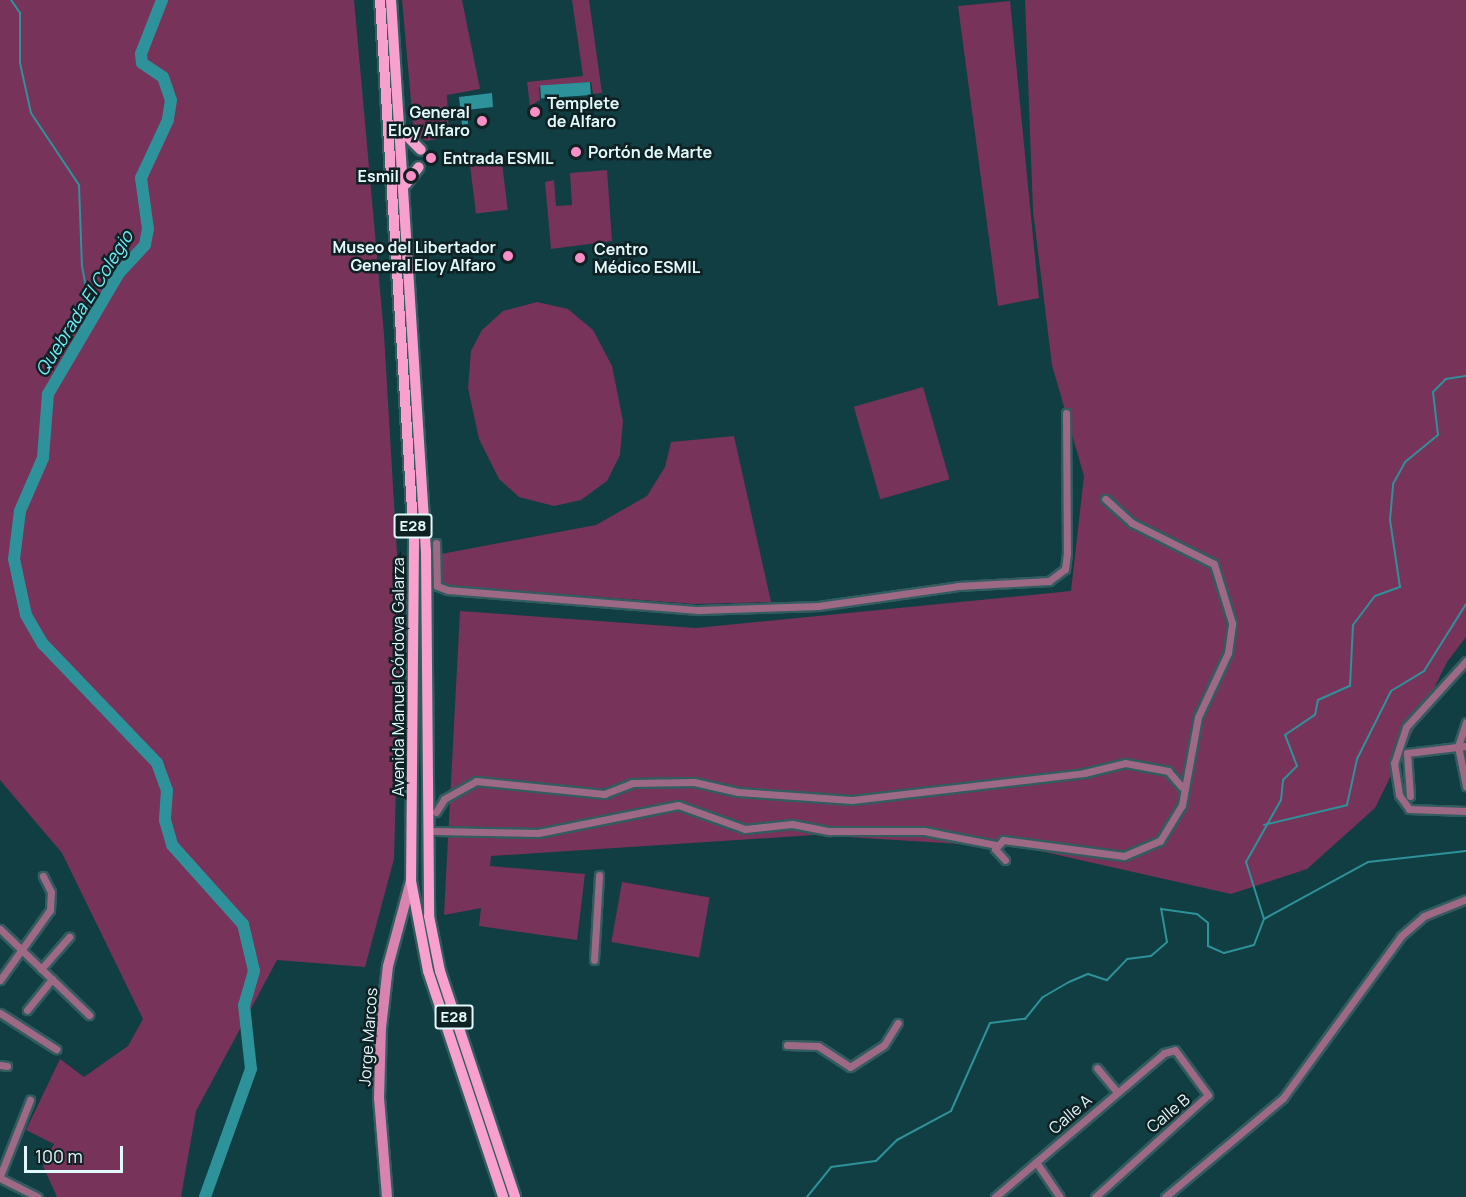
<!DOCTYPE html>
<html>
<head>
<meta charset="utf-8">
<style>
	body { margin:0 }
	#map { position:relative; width:1466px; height:1197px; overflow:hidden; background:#103e42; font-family:Manrope,sans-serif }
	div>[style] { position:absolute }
	.green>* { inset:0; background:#773359; transform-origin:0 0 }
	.water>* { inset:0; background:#2e929b; transform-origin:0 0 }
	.stream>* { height:2px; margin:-1px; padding:0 1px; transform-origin:1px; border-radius:1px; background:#2e929b }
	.river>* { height:12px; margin:-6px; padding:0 6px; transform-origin:6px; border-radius:6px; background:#2e929b }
	.roads { filter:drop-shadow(2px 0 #325c60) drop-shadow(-2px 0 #325c60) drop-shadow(0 2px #325c60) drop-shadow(0 -2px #325c60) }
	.minor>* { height:7px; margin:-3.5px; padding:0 3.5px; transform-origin:3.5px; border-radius:3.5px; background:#9e6984 }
	.secondary>* { height:10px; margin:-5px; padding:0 5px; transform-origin:5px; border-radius:5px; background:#d883b0 }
	.primary>* { height:10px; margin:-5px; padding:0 5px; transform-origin:5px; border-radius:5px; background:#f8a0ce }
	.dots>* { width:16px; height:16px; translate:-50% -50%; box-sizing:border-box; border:3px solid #0f2123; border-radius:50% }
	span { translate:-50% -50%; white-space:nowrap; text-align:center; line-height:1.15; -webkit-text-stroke:5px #0f2123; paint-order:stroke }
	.shield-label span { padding:2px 4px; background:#0f2123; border:2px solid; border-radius:4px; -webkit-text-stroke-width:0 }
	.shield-label { font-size:15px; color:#e2f9fb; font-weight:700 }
	.poi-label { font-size:16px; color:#e2f9fb; font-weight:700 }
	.left { translate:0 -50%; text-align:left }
	.right { translate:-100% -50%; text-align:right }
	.street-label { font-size:16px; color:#e2f9fb }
	.water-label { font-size:18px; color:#6deef9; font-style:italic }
	.scale { position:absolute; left:24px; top:1146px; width:99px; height:27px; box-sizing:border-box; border:3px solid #e2f9fb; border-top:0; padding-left:8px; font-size:18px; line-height:21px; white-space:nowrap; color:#e2f9fb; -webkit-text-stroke:4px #0f2123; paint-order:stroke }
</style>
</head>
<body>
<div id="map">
	<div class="green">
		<div style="clip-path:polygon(0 0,354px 0,384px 334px,401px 621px,394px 859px,365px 967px,277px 960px,196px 1111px,181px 1197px,57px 1197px,43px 1166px,54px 1144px,26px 1130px,60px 1059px,84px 1077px,128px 1046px,143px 1019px,62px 853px,0 780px)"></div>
		<div style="clip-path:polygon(402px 0,462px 0,480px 89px,447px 95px,449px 137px,426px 141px,414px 135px)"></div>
		<div style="clip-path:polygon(572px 0,589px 0,602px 93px,593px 94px,591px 82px,539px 87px,540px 100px,530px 106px,527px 82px,583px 76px)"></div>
		<div style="clip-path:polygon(1025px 0,1466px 0,1466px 637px,1447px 662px,1375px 808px,1307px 869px,1231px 894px,1027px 848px,814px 835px,491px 856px,490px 866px,585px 874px,577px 940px,479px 926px,481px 908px,444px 915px,460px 611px,696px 628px,1071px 591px,1084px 476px,1052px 365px,1033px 211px)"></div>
		<div style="clip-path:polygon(1010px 1px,1039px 298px,998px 306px,958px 6px)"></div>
		<div style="left:502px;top:163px;width:47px;height:32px;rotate:83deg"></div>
		<div style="clip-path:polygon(607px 170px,612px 241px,551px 249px,545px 182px,554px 180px,556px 206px,572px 205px,570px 173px)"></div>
		<div style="clip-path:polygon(537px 302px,568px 309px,593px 330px,612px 366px,623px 421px,620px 455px,607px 481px,581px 500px,554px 506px,519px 497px,499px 479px,479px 439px,468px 388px,471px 351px,482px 330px,503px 311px)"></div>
		<div style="left:923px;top:387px;width:96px;height:72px;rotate:74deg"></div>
		<div style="clip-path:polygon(734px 436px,771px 602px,694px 604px,441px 585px,441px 554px,596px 525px,647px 496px,665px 467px,671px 442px)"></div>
		<div style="left:622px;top:882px;width:89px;height:61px;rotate:10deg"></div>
	</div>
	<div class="water">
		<div style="left:590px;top:82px;width:13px;height:50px;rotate:86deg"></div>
		<div style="clip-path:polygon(492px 93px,493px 107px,467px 110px,468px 124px,462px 125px,459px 97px)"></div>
	</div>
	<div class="stream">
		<div style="left:11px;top:0;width:16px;rotate:55deg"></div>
		<div style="left:20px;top:13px;width:50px;rotate:90deg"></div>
		<div style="left:20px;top:63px;width:51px;rotate:77.6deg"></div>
		<div style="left:31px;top:113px;width:87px;rotate:56.3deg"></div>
		<div style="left:79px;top:185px;width:81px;rotate:87.9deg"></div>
		<div style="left:82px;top:266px;width:55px;rotate:79.5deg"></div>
		<div style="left:1264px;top:825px;width:85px;rotate:-13.5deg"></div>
		<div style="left:1347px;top:805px;width:47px;rotate:-77.7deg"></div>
		<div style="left:1357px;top:759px;width:76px;rotate:-63.4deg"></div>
		<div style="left:1391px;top:691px;width:39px;rotate:-31deg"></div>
		<div style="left:1424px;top:671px;width:79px;rotate:-57.9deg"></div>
		<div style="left:1264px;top:919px;width:60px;rotate:-107.5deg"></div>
		<div style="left:1246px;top:862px;width:71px;rotate:-60.6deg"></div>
		<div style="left:1281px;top:800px;width:20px;rotate:-84deg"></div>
		<div style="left:1283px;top:780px;width:20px;rotate:-45deg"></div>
		<div style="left:1297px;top:766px;width:33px;rotate:-111deg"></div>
		<div style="left:1285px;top:735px;width:36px;rotate:-34deg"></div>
		<div style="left:1315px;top:715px;width:15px;rotate:-79deg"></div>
		<div style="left:1318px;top:700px;width:35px;rotate:-24deg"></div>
		<div style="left:1350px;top:686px;width:61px;rotate:-87.2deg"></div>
		<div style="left:1353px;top:625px;width:36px;rotate:-53deg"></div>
		<div style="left:1375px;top:596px;width:27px;rotate:-20deg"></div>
		<div style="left:1400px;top:587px;width:68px;rotate:-98.5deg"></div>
		<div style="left:1390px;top:520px;width:36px;rotate:-85deg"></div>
		<div style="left:1393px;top:484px;width:25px;rotate:-61deg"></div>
		<div style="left:1405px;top:462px;width:43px;rotate:-39.3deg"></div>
		<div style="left:1438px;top:435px;width:43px;rotate:-96.6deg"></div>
		<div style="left:1433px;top:392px;width:18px;rotate:-45deg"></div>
		<div style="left:1446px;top:379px;width:20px;rotate:-9deg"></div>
		<div style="left:807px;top:1197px;width:38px;rotate:-51deg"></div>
		<div style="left:831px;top:1167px;width:45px;rotate:-7.6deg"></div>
		<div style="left:876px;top:1161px;width:30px;rotate:-45deg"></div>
		<div style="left:897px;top:1140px;width:61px;rotate:-28.2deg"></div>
		<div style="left:951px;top:1111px;width:96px;rotate:-66.1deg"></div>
		<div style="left:990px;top:1023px;width:35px;rotate:-7deg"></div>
		<div style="left:1025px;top:1019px;width:28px;rotate:-51deg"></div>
		<div style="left:1043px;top:997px;width:30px;rotate:-30deg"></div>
		<div style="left:1069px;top:982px;width:21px;rotate:-23deg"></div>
		<div style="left:1088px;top:974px;width:20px;rotate:18deg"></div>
		<div style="left:1107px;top:980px;width:29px;rotate:-46deg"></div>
		<div style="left:1127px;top:959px;width:24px;rotate:-7deg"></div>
		<div style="left:1151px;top:956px;width:21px;rotate:-41deg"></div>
		<div style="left:1167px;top:942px;width:34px;rotate:-100deg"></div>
		<div style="left:1161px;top:909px;width:36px;rotate:8deg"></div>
		<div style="left:1197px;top:914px;width:14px;rotate:39deg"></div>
		<div style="left:1208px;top:923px;width:23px;rotate:90deg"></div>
		<div style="left:1208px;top:946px;width:17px;rotate:24deg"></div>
		<div style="left:1224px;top:953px;width:31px;rotate:-15deg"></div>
		<div style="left:1254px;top:945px;width:28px;rotate:-69deg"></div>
		<div style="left:1264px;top:919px;width:119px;rotate:-28.7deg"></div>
		<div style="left:1368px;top:862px;width:99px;rotate:-6.4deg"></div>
	</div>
	<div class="river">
		<div style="left:162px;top:0;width:58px;rotate:111.3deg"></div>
		<div style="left:141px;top:54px;width:9px;rotate:84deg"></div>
		<div style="left:142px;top:63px;width:25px;rotate:34deg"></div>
		<div style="left:163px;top:77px;width:24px;rotate:71deg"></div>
		<div style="left:171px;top:100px;width:20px;rotate:99deg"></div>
		<div style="left:168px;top:120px;width:64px;rotate:115deg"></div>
		<div style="left:141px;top:178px;width:51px;rotate:82.2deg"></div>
		<div style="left:148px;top:229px;width:16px;rotate:101deg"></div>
		<div style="left:145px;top:245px;width:38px;rotate:133deg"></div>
		<div style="left:119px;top:273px;width:140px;rotate:120.4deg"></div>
		<div style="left:48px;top:394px;width:64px;rotate:94.5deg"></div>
		<div style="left:43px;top:458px;width:58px;rotate:113.5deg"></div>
		<div style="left:20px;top:511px;width:48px;rotate:97.1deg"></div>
		<div style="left:14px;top:559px;width:57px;rotate:77.9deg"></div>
		<div style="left:26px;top:615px;width:34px;rotate:60deg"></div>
		<div style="left:43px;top:644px;width:165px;rotate:46.2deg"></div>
		<div style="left:157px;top:763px;width:29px;rotate:70deg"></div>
		<div style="left:167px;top:790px;width:30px;rotate:94deg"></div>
		<div style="left:165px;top:820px;width:26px;rotate:74deg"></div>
		<div style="left:172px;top:845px;width:106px;rotate:48.1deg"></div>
		<div style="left:243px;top:924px;width:48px;rotate:76.8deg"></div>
		<div style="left:254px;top:971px;width:35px;rotate:106deg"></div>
		<div style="left:244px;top:1005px;width:64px;rotate:83.8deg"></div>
		<div style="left:251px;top:1069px;width:136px;rotate:109.8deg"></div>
	</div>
	<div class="roads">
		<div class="minor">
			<div style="left:436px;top:543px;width:43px;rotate:88.7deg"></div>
			<div style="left:437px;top:586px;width:12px;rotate:20deg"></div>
			<div style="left:448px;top:590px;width:251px;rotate:4.6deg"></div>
			<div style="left:698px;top:610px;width:120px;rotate:-1.9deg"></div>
			<div style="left:818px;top:606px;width:141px;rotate:-8.1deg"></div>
			<div style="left:958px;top:586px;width:91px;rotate:-3.1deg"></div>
			<div style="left:1049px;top:581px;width:20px;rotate:-37deg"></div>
			<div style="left:1065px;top:569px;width:16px;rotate:-83deg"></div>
			<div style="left:1067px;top:553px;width:140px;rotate:-90.4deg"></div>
			<div style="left:1466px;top:661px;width:89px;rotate:132.3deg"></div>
			<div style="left:1406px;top:727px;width:38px;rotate:108deg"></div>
			<div style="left:1394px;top:763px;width:32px;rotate:81deg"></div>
			<div style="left:1399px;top:795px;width:17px;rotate:54deg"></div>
			<div style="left:1409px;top:809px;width:57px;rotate:2deg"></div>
			<div style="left:1466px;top:722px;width:25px;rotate:108deg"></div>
			<div style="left:1458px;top:746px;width:41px;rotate:78.7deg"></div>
			<div style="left:1410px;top:796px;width:43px;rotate:-94deg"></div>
			<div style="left:1407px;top:753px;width:59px;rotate:-6.8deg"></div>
			<div style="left:436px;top:812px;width:15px;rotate:-58deg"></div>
			<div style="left:444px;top:799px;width:37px;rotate:-29deg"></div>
			<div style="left:476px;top:781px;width:129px;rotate:5.8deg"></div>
			<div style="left:604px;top:794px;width:30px;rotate:-21deg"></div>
			<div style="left:632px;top:783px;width:62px;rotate:-0.9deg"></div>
			<div style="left:694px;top:782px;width:45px;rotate:12.8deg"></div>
			<div style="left:738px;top:792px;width:114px;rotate:4deg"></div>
			<div style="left:852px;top:800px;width:234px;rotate:-6.6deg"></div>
			<div style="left:1084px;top:773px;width:42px;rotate:-13.7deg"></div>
			<div style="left:1125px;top:763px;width:44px;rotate:10.5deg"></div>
			<div style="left:1168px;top:771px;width:21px;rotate:49deg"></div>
			<div style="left:435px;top:831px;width:103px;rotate:1.1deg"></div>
			<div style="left:538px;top:833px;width:143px;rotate:-11.3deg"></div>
			<div style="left:678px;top:805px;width:71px;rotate:19.7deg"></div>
			<div style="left:745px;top:829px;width:47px;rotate:-6.1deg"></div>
			<div style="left:792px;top:824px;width:38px;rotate:11deg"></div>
			<div style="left:829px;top:831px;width:95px"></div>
			<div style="left:924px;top:831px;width:73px;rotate:11deg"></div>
			<div style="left:1005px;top:860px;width:15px;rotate:-132deg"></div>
			<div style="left:995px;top:849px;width:12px;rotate:-48deg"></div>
			<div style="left:1003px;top:840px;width:122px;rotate:7.5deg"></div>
			<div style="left:1124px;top:856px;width:39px;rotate:-23deg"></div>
			<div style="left:1160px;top:841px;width:42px;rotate:-58.6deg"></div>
			<div style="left:1182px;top:805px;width:89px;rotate:-79.7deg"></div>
			<div style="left:1198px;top:717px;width:71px;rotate:-64.9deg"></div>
			<div style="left:1228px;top:653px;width:30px;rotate:-82deg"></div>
			<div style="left:1232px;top:623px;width:62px;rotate:-107deg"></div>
			<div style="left:1214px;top:564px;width:92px;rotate:-153.4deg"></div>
			<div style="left:1132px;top:523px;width:36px;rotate:-138deg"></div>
			<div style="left:0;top:929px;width:124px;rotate:44deg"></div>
			<div style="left:594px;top:960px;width:85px;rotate:-86.6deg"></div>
			<div style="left:41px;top:969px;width:43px;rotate:-48.8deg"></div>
			<div style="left:0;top:980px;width:86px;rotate:-54.5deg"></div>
			<div style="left:50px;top:910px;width:18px;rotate:-87deg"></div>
			<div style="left:51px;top:892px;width:18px;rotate:-117deg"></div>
			<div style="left:27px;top:1010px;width:40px;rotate:-51deg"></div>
			<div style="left:0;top:1013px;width:67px;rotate:32.7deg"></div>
			<div style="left:787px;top:1045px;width:31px;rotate:2deg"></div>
			<div style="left:818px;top:1046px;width:38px;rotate:33deg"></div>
			<div style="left:850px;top:1067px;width:40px;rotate:-32.9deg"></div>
			<div style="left:884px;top:1045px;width:26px;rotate:-58deg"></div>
			<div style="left:0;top:1065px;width:7px;rotate:8deg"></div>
			<div style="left:1097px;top:1068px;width:31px;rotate:50deg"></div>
			<div style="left:1036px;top:1162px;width:42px;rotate:55.6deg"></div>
			<div style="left:0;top:1176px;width:82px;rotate:-68.5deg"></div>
			<div style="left:0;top:1178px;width:42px;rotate:26.6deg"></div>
			<div style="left:995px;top:1197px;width:222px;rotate:-40.4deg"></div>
			<div style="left:1164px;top:1053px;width:11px;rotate:-15deg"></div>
			<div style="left:1175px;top:1050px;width:56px;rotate:53.7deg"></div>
			<div style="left:1208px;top:1095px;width:152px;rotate:137.9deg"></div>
			<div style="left:1165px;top:1197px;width:154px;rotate:-40deg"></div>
			<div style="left:1283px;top:1098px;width:200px;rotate:-53.9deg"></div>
			<div style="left:1401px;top:936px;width:30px;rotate:-41deg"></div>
			<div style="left:1424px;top:916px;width:45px;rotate:-22deg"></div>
		</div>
		<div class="secondary">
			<div style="left:387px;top:1197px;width:99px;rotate:-94.6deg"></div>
			<div style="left:379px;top:1098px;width:70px;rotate:-88.4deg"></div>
			<div style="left:381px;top:1028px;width:62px;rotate:-83.6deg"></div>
			<div style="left:388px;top:966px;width:88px;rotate:-74.9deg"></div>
		</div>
		<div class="primary">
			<div style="left:380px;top:0;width:543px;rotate:86.41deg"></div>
			<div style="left:414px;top:542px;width:339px;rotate:90.5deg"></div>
			<div style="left:411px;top:881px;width:92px;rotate:79.3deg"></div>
			<div style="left:428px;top:971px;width:238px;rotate:71.6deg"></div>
			<div style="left:391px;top:0;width:552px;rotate:86.37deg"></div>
			<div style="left:426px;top:551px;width:365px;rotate:89.5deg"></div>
			<div style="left:429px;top:916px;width:56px;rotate:78.7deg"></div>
			<div style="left:440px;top:971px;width:238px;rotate:71.6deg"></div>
			<div style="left:403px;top:132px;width:25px;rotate:45deg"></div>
			<div style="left:406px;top:184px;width:21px;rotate:-53deg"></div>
		</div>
	</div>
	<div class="dots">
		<div style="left:535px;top:112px;background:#fa8fc8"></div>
		<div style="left:482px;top:121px;background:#fa8fc8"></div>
		<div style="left:576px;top:152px;background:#fa8fc8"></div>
		<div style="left:431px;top:158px;background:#fa8fc8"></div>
		<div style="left:411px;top:176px;background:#fa8fc8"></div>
		<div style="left:508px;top:256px;background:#fa8fc8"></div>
		<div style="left:580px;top:258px;background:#fa8fc8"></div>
	</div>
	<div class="shield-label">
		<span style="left:413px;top:526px">E28</span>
		<span style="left:454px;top:1017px">E28</span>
	</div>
	<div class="poi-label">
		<span class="left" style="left:547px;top:112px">Templete<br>de Alfaro</span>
		<span class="right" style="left:470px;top:121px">General<br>Eloy Alfaro</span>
		<span class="left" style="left:588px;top:152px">Portón de Marte</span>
		<span class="left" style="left:443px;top:158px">Entrada ESMIL</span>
		<span class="right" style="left:399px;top:176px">Esmil</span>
		<span class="right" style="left:496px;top:256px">Museo del Libertador<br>General Eloy Alfaro</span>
		<span class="left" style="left:594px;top:258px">Centro<br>Médico ESMIL</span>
	</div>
	<div class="street-label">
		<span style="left:398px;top:677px;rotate:-90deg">Avenida Manuel Córdova Galarza</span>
		<span style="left:368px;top:1037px;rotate:-86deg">Jorge Marcos</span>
		<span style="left:1168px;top:1113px;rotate:-40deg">Calle B</span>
		<span style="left:1070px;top:1114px;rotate:-41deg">Calle A</span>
	</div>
	<div class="water-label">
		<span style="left:84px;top:303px;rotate:-58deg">Quebrada El Colegio</span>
	</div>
	<div class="scale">100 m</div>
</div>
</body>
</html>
